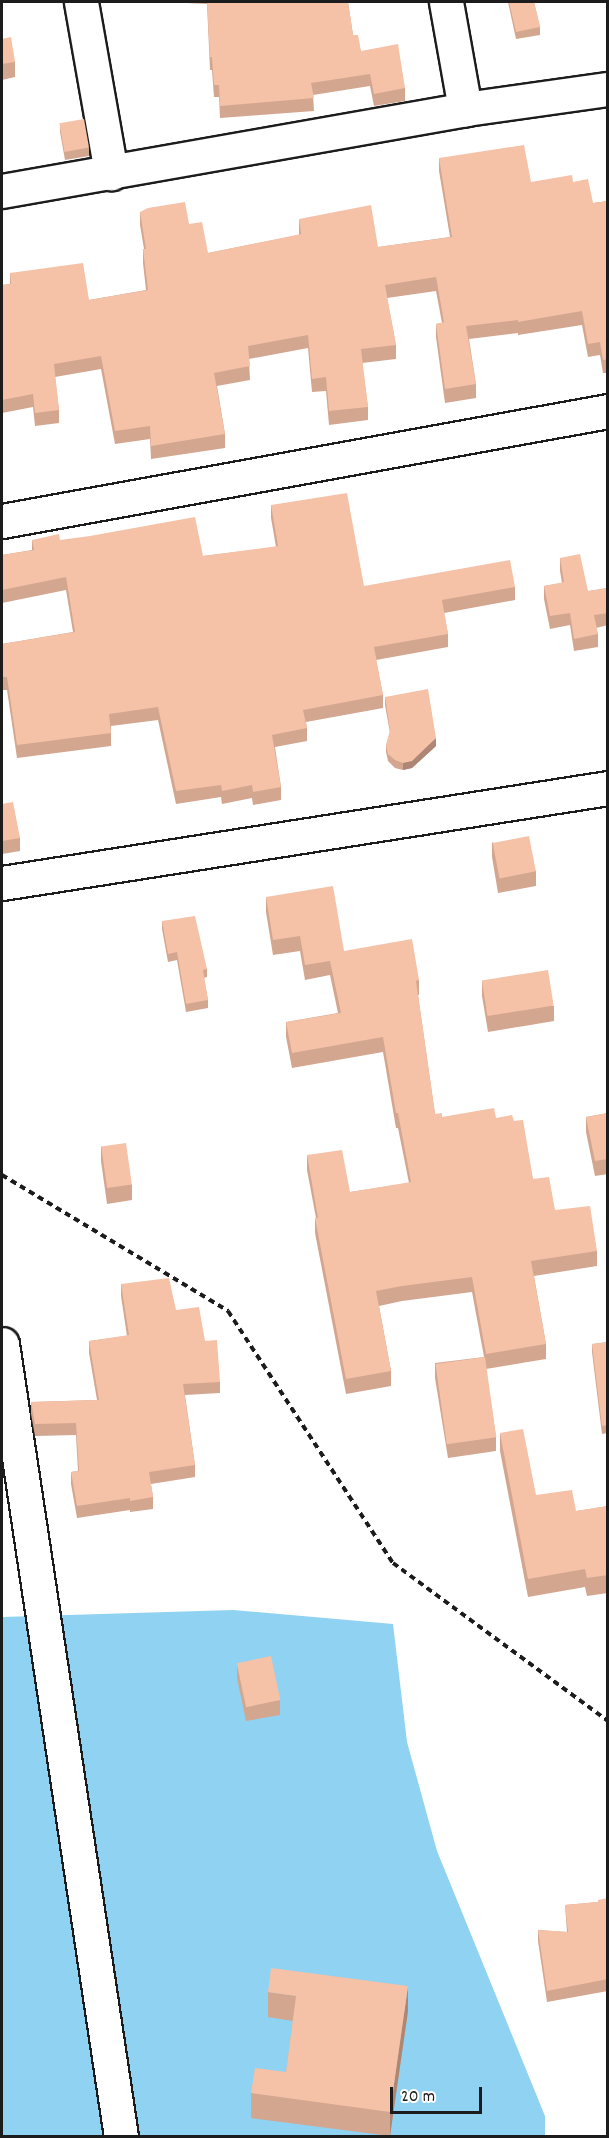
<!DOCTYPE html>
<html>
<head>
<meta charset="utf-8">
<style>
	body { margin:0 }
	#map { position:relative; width:609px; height:2138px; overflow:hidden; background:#fff; font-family:Dekko,sans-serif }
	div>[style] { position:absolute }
	.water>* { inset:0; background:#90d2f1 }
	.path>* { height:4px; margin-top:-2px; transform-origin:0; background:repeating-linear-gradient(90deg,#1c1c1c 0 6px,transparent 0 10.5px) }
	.roads { filter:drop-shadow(2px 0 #1c1c1c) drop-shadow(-2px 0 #1c1c1c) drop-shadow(0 2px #1c1c1c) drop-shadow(0 -2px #1c1c1c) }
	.minor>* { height:33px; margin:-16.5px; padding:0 16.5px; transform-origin:16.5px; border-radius:16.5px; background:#fff }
	.wall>* { inset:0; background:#d3a690 }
	.shaded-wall>* { inset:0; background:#ac8775 }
	.building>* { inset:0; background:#f5c1a7; transform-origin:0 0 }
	span { translate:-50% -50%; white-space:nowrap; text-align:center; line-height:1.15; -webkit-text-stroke:5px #fff; paint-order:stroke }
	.frame { position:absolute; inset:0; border:3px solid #1c1c1c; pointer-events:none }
	.scale { position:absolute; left:390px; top:2087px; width:92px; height:27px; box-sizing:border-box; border:3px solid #1c1c1c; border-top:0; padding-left:8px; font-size:18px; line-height:21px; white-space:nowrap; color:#1c1c1c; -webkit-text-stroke:4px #fff; paint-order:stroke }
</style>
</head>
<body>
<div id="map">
	<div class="water">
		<div style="clip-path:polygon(233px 1610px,393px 1624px,407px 1742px,437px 1851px,545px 2116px,545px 2136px,2px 2136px,2px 1617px)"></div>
	</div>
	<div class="path">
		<div style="left:2px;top:1175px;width:264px;rotate:31deg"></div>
		<div style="left:228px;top:1311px;width:301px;rotate:56.8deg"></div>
		<div style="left:393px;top:1563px;width:267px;rotate:36.3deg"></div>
	</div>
	<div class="roads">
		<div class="minor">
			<div style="left:81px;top:2px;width:174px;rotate:80deg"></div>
			<div style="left:446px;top:2px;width:109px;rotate:79.9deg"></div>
			<div style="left:2px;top:191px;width:470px;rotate:-10deg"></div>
			<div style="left:465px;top:109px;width:144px;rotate:-8deg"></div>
			<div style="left:2px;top:521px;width:616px;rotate:-10.29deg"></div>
			<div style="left:2px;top:883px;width:613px;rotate:-8.91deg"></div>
			<div style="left:2px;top:1344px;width:801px;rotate:81.46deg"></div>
		</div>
	</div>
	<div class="wall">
		<div style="clip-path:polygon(187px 2px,350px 2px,348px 2px,353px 35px,361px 51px,405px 88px,405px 101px,374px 106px,370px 86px,313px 95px,314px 111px,220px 118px,219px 97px,214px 97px,212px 70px,210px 70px,207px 4px,187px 3px)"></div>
		<div style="clip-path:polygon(508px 2px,534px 2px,540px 27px,540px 35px,516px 39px)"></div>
		<div style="clip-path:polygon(2px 39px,15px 62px,15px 77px,2px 80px)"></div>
		<div style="clip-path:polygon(60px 124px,89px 148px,89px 156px,65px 160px,60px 132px)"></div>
		<div style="clip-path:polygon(439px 158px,531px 182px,573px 182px,593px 203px,608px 201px,608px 373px,603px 373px,600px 355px,588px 357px,582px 325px,518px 335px,518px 333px,469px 339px,476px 384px,476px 398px,445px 403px,436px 337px,436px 324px,442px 323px,436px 291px,387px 298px,396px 345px,396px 359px,362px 363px,368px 407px,368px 420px,329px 425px,326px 391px,312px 392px,308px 348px,249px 359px,250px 380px,217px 386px,225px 434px,225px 448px,151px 459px,150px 439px,115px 444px,101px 369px,55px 377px,59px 410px,59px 423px,35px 426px,33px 407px,2px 413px,2px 285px,10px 284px,10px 273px,89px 300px,146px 290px,143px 263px,143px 249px,144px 249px,140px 225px,140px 212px,189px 224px,208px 253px,299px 235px,299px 219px,378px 247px,450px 237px,439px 171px)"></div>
		<div style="clip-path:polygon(271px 505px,364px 586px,515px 587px,515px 600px,444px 613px,448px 634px,448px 647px,376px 660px,383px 695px,383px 708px,306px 722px,307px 728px,307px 741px,275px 747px,281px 787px,281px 800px,253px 805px,252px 798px,222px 804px,221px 797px,176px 804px,158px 720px,111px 726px,111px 746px,17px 758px,7px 690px,2px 690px,2px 644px,73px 632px,66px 590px,2px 603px,2px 555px,32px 550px,32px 540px,60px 540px,203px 556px,276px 547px,271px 518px)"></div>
		<div style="clip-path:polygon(560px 558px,588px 591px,608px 588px,608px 625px,596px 628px,598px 634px,598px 647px,574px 651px,570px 625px,550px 629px,544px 599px,544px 586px,562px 583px,560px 571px)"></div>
		<div style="clip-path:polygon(385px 697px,436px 746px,412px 768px,403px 770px,395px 768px,388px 761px,386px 752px,386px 745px,390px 733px,385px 705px)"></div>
		<div style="clip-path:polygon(2px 804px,20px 838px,20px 851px,2px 854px)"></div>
		<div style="clip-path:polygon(492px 842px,536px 871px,536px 886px,498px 893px,492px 857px)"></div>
		<div style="clip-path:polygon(266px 897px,344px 951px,419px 980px,419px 995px,418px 995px,435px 1114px,442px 1117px,496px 1118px,514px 1121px,533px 1179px,555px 1210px,597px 1251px,597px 1266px,534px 1276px,546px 1344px,546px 1359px,486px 1369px,496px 1437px,496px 1451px,448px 1458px,435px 1378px,435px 1363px,484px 1357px,472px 1292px,402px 1301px,379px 1306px,391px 1371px,391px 1386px,346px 1394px,315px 1233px,315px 1218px,316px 1218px,307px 1170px,307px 1155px,350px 1192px,409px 1183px,398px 1128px,396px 1128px,383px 1052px,292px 1068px,286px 1037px,286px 1022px,338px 1013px,330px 975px,305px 980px,300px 951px,273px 955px,266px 912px)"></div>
		<div style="clip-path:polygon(162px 921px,207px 969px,207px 977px,204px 978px,208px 1000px,208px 1008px,186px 1012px,177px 960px,168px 962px,162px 929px)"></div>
		<div style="clip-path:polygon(482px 981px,554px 1006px,554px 1021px,488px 1032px,482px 996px)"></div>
		<div style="clip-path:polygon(608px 1113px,608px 1174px,595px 1176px,586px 1132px,586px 1117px)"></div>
		<div style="clip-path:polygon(101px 1146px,132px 1185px,132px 1200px,107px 1204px,101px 1161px)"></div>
		<div style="clip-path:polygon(121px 1284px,176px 1310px,205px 1341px,220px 1382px,220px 1393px,185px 1395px,195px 1465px,195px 1477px,151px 1484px,153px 1497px,153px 1509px,130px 1512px,130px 1510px,77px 1518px,71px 1484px,71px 1472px,78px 1471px,76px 1435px,35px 1436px,31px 1414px,31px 1402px,97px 1400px,89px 1353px,89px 1341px,127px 1336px,121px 1296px)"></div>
		<div style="clip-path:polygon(608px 1342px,608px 1433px,602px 1434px,592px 1352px,592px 1344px)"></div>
		<div style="clip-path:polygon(500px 1433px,536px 1495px,576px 1511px,608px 1506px,608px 1593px,587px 1596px,585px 1587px,528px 1597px,500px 1451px)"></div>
		<div style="clip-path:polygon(237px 1663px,280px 1700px,280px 1715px,246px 1721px,237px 1678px)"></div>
		<div style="clip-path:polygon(608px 1898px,608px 1991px,547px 2002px,538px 1941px,538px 1930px,567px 1932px,565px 1905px,598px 1902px)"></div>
		<div style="clip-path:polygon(268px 1992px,408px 2011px,390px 2136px,251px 2118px,251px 2093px,286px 2072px,293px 2021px,268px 2017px)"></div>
	</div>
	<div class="shaded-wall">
		<div style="clip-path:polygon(436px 738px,436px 746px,412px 768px,403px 770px,403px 763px)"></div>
		<div style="clip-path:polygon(408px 1986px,408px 2011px,390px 2136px,390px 2112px)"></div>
	</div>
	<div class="building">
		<div style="clip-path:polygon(207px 2px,348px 2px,353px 35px,358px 35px,361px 51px,398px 44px,405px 88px,374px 94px,370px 74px,311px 83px,314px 98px,220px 106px,219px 85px,214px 85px,212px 57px,210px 57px)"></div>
		<div style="clip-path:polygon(509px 2px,534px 2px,540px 27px,516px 32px)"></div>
		<div style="clip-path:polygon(11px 37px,15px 62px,2px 64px,2px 39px)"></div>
		<div style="left:84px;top:119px;width:29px;height:25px;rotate:80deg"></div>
		<div style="clip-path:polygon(524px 145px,531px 182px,572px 175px,573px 182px,588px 179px,593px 203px,608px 201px,608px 359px,603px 360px,600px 342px,588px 344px,582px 311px,518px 322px,518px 320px,466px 326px,476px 384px,445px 389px,436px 324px,444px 322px,436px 277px,385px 285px,396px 345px,361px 349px,368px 407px,329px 411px,326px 377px,312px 379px,308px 335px,248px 346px,250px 366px,214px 373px,225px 434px,151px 446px,150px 426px,115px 431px,101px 356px,54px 364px,59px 410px,35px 413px,33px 394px,2px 400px,2px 285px,11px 284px,10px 273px,83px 263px,89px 300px,148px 290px,143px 249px,146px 249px,140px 212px,148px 208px,185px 202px,189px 224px,202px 222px,208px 253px,301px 234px,299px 219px,371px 205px,378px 247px,452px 237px,439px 158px)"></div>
		<div style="clip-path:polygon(347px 493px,364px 586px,510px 560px,515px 587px,442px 600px,448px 634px,374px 647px,383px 695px,303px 710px,307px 728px,272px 735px,281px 787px,253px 792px,252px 785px,222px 791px,221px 785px,176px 791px,158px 707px,109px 714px,111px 733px,17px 745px,7px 677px,2px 677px,2px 644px,75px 632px,66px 577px,2px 590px,2px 555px,34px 550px,32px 540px,59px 534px,60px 540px,90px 536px,195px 517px,203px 556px,278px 546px,271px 505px)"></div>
		<div style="clip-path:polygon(580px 554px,588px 591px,608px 588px,608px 613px,594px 615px,598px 634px,574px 639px,570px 613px,550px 616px,544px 586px,564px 582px,560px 558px)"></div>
		<div style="clip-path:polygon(428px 689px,436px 738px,412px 761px,403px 763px,395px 760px,388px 754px,386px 745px,390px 730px,385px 697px)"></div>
		<div style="clip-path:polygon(13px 802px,20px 838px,2px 841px,2px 804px)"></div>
		<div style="left:529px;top:836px;width:36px;height:37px;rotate:79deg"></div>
		<div style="clip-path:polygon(333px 886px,344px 951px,412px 939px,419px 980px,416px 981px,435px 1114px,442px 1113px,442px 1117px,494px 1108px,496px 1118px,512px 1115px,514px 1121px,523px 1120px,533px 1179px,549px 1177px,555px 1210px,590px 1206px,597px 1251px,531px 1261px,546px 1344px,486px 1354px,472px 1277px,402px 1286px,376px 1291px,391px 1371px,346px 1379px,315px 1218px,318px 1218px,307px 1155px,342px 1150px,350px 1192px,411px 1182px,398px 1113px,396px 1113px,383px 1037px,292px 1053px,286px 1022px,341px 1013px,330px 961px,305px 965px,300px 936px,273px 940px,266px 897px)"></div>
		<div style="clip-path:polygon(195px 916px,207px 969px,203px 970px,208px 1000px,186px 1004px,177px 952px,168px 954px,162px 921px)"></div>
		<div style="left:548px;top:970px;width:36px;height:67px;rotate:81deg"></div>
		<div style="clip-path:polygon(608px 1113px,608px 1159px,595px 1161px,586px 1117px)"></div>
		<div style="left:126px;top:1143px;width:42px;height:25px;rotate:82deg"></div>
		<div style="clip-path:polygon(169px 1278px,176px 1310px,199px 1307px,205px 1341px,217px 1340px,220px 1382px,183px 1384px,195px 1465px,149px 1472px,153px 1497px,130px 1501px,130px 1498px,77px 1506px,71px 1472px,79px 1471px,76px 1423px,35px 1424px,31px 1402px,99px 1400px,89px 1341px,129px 1335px,121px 1284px)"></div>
		<div style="clip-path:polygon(608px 1342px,608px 1425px,602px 1426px,592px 1344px)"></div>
		<div style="left:485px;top:1357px;width:81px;height:50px;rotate:82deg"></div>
		<div style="clip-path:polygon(523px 1429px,536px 1495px,572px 1490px,576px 1511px,608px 1506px,608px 1575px,587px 1578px,585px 1569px,528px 1579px,500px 1433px)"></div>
		<div style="left:271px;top:1656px;width:45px;height:35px;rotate:78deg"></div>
		<div style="clip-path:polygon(608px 1898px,608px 1979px,547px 1991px,538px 1930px,568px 1932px,565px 1905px,598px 1902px,598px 1900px)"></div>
		<div style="clip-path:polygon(271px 1968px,408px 1986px,390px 2112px,251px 2093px,255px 2068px,286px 2072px,296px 1996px,268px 1992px)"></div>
	</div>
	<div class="frame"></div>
	<div class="scale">20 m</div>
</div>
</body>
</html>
